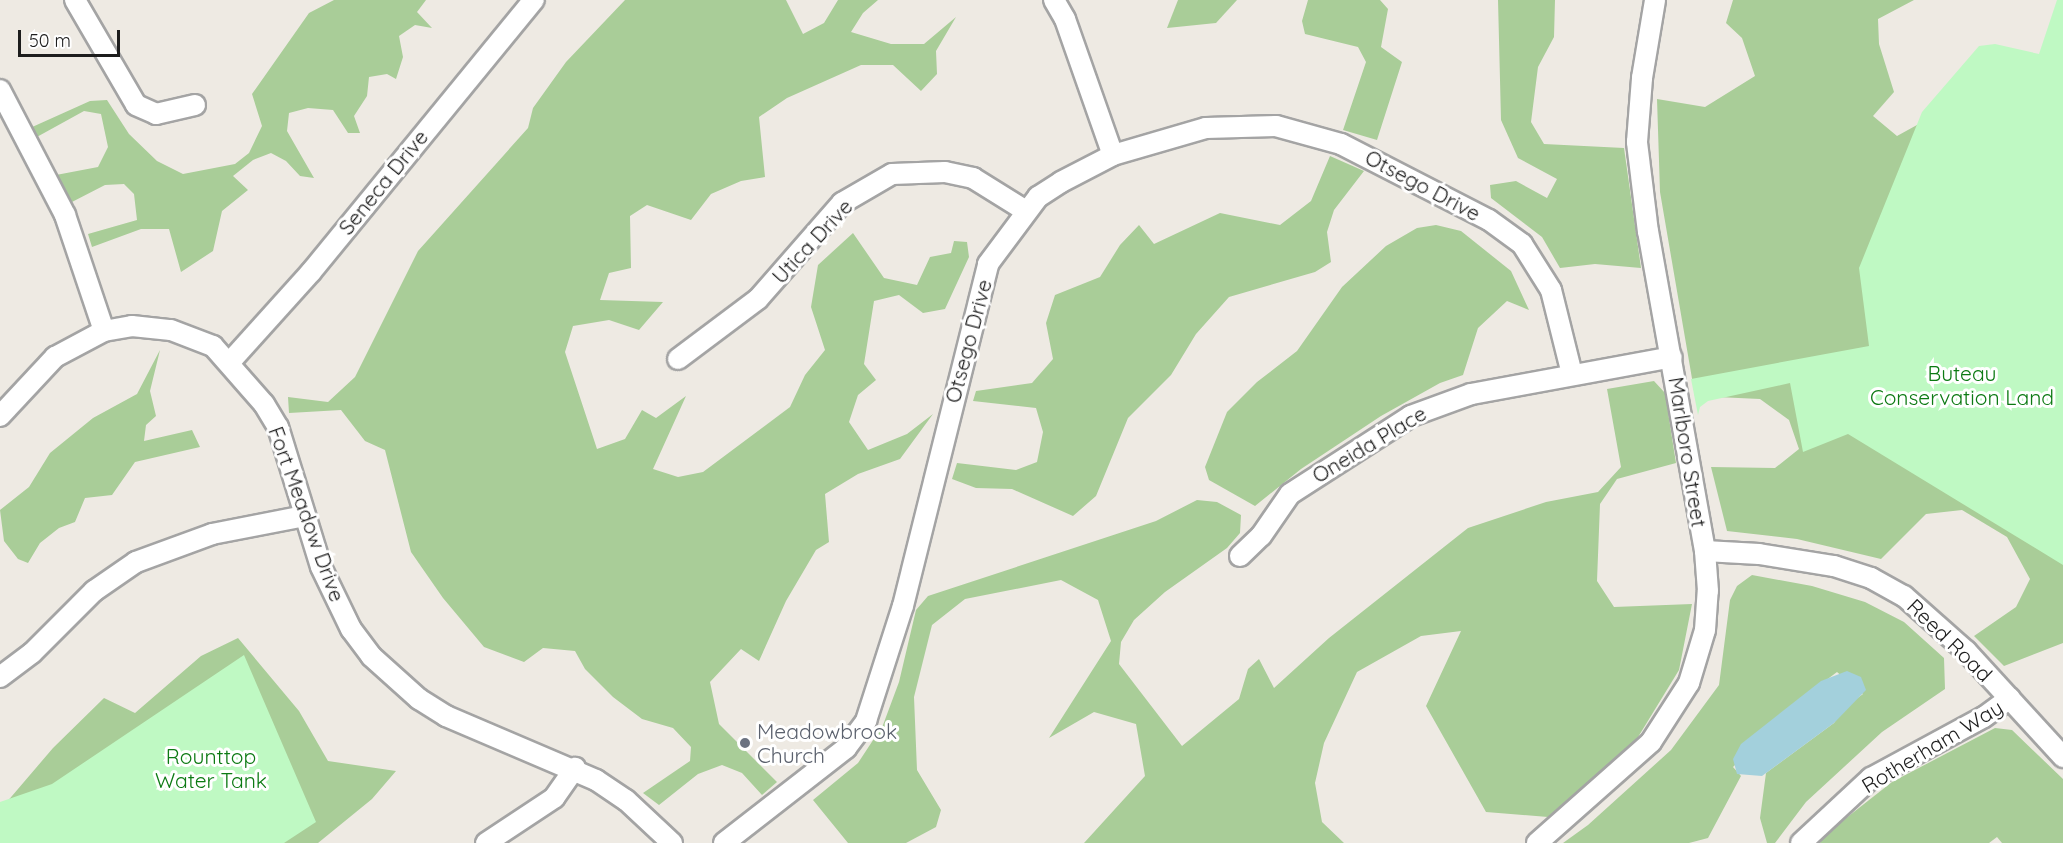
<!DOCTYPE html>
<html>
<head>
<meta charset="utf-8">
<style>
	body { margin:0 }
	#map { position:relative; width:2063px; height:843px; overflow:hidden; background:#eeeae3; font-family:Quicksand,sans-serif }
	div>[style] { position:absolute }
	.forest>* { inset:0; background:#a9cd98 }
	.park>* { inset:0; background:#bff9c3 }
	.water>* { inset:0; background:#a3d0dc }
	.roads { filter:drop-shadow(2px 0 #a4a4a4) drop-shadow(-2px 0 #a4a4a4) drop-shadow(0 2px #a4a4a4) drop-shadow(0 -2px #a4a4a4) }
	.minor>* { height:20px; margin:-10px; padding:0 10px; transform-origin:10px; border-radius:10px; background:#fff }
	.dots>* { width:16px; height:16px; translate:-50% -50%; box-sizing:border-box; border:3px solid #fff; border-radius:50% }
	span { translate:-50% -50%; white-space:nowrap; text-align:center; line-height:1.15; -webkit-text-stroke:6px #fff; paint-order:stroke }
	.street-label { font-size:21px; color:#1d1d1d }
	.park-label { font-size:21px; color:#0c7a13 }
	.worship-label { font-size:21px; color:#5b616d }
	.left { translate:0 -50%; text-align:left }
	.scale { position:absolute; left:18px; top:30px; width:102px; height:27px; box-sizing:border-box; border:3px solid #1d1d1d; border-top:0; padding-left:8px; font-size:18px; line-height:21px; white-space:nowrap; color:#1d1d1d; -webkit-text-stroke:4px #fff; paint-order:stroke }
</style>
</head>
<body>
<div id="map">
	<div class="forest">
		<div style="clip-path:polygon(334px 0,426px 0,417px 12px,432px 28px,415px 25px,399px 36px,403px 57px,396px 79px,387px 74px,369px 77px,367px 96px,354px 116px,360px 133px,348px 133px,333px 110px,308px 108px,289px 113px,287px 131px,314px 178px,300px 176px,286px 161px,271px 153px,253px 160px,233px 176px,248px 190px,222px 211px,213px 251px,181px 272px,169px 229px,141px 229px,92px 247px,88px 234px,137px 220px,134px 194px,124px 184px,105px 185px,70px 203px,56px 175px,98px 167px,108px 147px,101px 114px,84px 111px,35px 138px,30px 128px,90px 101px,107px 100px,129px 134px,157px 161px,183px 174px,235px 164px,249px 153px,262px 126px,252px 94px,309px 13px)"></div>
		<div style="clip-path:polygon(625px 0,786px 0,803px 34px,824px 23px,838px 0,878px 0,863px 13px,851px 32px,891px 44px,924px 44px,956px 17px,936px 51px,937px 74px,921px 91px,893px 65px,861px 65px,787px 98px,759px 117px,765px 177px,741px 181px,711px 194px,691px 220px,647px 205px,630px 216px,631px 268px,609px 273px,600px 300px,663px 302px,639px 330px,609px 320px,573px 326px,565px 352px,597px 449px,625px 439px,642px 410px,656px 418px,686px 396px,653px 469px,678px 477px,703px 472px,790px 407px,805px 375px,825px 350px,811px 307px,818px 265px,853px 233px,884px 278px,917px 285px,930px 257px,951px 253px,954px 241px,967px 242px,969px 257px,945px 309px,923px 313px,899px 295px,874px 301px,864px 364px,876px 380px,858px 395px,849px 422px,868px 450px,907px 434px,933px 414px,900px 459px,858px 474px,825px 494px,829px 542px,816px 550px,786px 601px,759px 661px,741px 649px,710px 682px,719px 724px,777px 782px,762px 795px,742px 773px,722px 765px,698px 774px,659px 805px,643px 793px,690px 761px,691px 747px,673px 728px,642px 719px,613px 697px,585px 669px,575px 651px,543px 648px,524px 662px,484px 647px,443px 598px,411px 552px,385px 450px,365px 441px,341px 410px,289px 413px,288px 397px,328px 402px,355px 377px,418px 251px,528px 128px,533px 108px,566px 62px)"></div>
		<div style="clip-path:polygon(1178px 0,1237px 0,1216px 23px,1167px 28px)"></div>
		<div style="clip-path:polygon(1308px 0,1380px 0,1388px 9px,1381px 47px,1402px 62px,1377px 140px,1343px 130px,1366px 62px,1358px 47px,1305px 34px,1302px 21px)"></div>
		<div style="clip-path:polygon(1498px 0,1555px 0,1554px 37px,1538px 67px,1531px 122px,1544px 144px,1624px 148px,1641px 268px,1595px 264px,1560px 268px,1542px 237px,1491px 198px,1490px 185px,1516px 181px,1547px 198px,1557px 179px,1518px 158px,1501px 120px)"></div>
		<div style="clip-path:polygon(1733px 0,1914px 0,1878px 19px,1879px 44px,1894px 92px,1873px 116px,1897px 136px,2046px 54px,2063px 14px,2063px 643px,2004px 666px,1974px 636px,2016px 607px,2030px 579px,2007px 537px,1962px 510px,1926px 514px,1881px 559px,1797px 539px,1727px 531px,1711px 467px,1775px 468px,1799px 449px,1789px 420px,1760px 399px,1695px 396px,1660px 192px,1657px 99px,1705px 107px,1755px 76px,1742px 38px,1726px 23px)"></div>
		<div style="clip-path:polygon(1330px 156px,1364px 171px,1334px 210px,1327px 232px,1331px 262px,1315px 272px,1229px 297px,1196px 334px,1171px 375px,1128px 418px,1096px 496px,1073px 516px,1012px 489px,976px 488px,952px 479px,957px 463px,1016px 470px,1037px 462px,1043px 432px,1036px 408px,973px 401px,976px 391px,1032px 383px,1053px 359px,1046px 323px,1055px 295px,1100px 277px,1120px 245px,1139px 225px,1154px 244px,1220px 213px,1280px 225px,1311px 201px)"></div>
		<div style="clip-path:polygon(1436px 225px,1461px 231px,1511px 271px,1529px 310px,1507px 301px,1478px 328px,1463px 375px,1440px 383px,1381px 416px,1301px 469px,1255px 506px,1209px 480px,1205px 467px,1227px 412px,1257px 382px,1297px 351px,1342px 287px,1386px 246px,1417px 228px)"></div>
		<div style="clip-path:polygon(160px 350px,150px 391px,156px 416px,146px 425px,144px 441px,192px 430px,200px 447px,135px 462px,112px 495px,85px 498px,75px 522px,59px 528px,40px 543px,28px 563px,18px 559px,4px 541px,0 510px,29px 487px,50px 453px,93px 418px,137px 394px)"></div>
		<div style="clip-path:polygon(1654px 381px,1665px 393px,1676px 463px,1617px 479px,1600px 504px,1597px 581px,1614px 607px,1692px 604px,1679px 670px,1635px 742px,1548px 817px,1486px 812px,1426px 706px,1461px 631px,1421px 636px,1357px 672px,1324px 743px,1315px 783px,1322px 822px,1344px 843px,1084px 843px,1145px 776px,1136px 724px,1094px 712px,1049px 738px,1111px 641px,1098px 600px,1061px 580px,965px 599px,932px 625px,914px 697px,917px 770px,941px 810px,936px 827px,906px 843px,848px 843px,813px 800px,858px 763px,883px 725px,899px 682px,916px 610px,928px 596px,1156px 521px,1197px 500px,1217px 502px,1241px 515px,1240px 533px,1227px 548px,1165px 592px,1134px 620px,1121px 642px,1119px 664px,1182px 746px,1239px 699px,1248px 669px,1259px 659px,1274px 688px,1329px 638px,1468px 528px,1546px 502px,1598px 492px,1621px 467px,1607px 389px)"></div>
		<div style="clip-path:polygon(1752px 575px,1812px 586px,1865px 602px,1904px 622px,1944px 658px,1945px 689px,1882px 732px,1806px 802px,1775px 843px,1767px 843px,1760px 818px,1766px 773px,1834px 723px,1844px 708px,1863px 694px,1837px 672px,1797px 702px,1733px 767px,1741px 776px,1708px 838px,1689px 843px,1563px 843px,1588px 825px,1671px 750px,1719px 685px,1730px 600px,1737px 586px)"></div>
		<div style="clip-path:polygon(238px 638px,299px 711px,328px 761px,396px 771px,372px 799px,318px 843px,0 843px,0 810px,53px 748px,104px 698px,135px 713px,201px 656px)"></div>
		<div style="clip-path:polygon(1995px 728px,2012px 730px,2063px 779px,2063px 843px,2002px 843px,1997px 837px,1989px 843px,1820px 843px,1822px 837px,1892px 782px)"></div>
	</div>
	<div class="park">
		<div style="clip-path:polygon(2057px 0,2063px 0,2063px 565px,1848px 434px,1803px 452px,1790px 383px,1708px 401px,1700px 407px,1698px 415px,1691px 379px,1869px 346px,1859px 268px,1922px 112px,1979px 46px,1995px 44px,2039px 54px)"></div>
		<div style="clip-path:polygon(244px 655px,316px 822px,284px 843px,0 843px,0 802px,52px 784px)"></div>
	</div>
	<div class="water">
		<div style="clip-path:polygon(1847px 671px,1861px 677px,1866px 690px,1834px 723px,1762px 776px,1737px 774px,1733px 759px,1741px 744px,1821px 681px)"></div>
	</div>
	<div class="roads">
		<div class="minor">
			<div style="left:75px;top:0;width:121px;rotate:59.8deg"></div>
			<div style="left:136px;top:105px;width:22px;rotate:24deg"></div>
			<div style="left:156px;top:114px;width:40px;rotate:-13deg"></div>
			<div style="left:1054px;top:0;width:22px;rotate:60deg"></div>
			<div style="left:1065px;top:19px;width:144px;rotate:70.6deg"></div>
			<div style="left:0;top:90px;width:141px;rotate:62.5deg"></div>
			<div style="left:65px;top:215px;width:122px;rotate:71.4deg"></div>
			<div style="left:678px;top:359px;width:100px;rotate:-36.9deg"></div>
			<div style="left:758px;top:299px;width:128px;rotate:-48.8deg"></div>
			<div style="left:842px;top:203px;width:58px;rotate:-30.1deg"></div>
			<div style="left:892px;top:174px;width:53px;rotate:-2.2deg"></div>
			<div style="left:945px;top:172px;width:29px;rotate:12deg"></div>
			<div style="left:973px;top:178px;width:62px;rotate:31.9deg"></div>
			<div style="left:230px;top:362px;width:121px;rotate:-48deg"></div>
			<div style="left:311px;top:272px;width:352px;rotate:-50.7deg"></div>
			<div style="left:0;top:416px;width:81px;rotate:-47deg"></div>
			<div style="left:55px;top:357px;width:55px;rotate:-28deg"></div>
			<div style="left:104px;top:331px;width:28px;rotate:-10deg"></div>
			<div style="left:132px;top:326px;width:39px;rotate:6deg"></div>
			<div style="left:171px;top:330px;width:45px;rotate:20.9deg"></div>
			<div style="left:213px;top:346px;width:77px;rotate:48.7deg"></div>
			<div style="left:264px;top:404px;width:27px;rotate:59deg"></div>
			<div style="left:278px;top:427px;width:146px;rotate:72.9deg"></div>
			<div style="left:321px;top:567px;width:69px;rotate:64.2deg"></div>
			<div style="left:351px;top:629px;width:34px;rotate:53deg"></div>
			<div style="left:371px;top:656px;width:64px;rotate:41.9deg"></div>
			<div style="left:419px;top:699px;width:32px;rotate:32deg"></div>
			<div style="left:446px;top:716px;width:163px;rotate:23.1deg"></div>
			<div style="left:596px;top:780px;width:36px;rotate:34deg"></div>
			<div style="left:626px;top:800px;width:63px;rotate:43.1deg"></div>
			<div style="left:1705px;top:551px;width:54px;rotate:3.2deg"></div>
			<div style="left:1759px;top:554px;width:76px;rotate:9.1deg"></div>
			<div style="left:1834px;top:566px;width:39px;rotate:18deg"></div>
			<div style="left:1871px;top:578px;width:38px;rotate:29deg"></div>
			<div style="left:1904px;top:596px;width:83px;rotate:41.6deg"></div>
			<div style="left:1966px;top:651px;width:144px;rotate:47.5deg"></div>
			<div style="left:1240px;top:556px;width:29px;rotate:-44deg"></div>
			<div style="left:1261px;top:536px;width:51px;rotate:-55.4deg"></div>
			<div style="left:1290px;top:494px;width:144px;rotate:-32.8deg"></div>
			<div style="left:1411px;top:416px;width:64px;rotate:-20.1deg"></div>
			<div style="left:1471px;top:394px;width:204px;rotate:-10.4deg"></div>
			<div style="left:0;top:677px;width:40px;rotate:-37deg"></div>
			<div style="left:32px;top:653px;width:88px;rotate:-45deg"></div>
			<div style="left:94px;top:591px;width:51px;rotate:-34.6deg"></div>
			<div style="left:136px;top:562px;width:81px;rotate:-20.2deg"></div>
			<div style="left:212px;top:534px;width:95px;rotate:-11deg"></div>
			<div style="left:486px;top:843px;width:82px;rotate:-33.5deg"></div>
			<div style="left:554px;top:798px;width:37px;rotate:-55deg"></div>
			<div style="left:724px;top:843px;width:155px;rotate:-37.9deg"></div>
			<div style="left:846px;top:748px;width:34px;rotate:-53deg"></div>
			<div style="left:866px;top:721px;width:121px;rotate:-72.2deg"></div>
			<div style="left:903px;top:606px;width:352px;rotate:-76deg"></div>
			<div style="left:988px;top:264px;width:84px;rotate:-53.3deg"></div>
			<div style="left:1038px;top:197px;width:27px;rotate:-33deg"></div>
			<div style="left:1061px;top:182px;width:59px;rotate:-27.4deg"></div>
			<div style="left:1113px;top:155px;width:97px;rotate:-16.2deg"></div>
			<div style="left:1206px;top:128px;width:70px;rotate:-1.6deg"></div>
			<div style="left:1276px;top:126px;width:67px;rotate:15.5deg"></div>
			<div style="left:1341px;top:144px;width:166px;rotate:27.2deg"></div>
			<div style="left:1489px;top:220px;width:41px;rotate:36deg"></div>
			<div style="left:1522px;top:244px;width:54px;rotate:57.8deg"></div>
			<div style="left:1551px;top:290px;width:87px;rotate:76deg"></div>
			<div style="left:1537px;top:843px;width:152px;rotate:-41.5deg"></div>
			<div style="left:1651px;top:742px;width:70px;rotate:-57.2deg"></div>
			<div style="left:1689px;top:683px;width:55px;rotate:-73.2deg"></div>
			<div style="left:1705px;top:630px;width:39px;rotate:-86deg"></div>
			<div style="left:1708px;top:591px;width:40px;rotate:-94.3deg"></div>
			<div style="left:1705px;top:551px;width:324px;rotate:-100.1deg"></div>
			<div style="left:1648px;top:232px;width:91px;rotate:-97deg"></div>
			<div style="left:1637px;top:142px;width:64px;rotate:-85.5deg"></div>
			<div style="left:1642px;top:78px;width:79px;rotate:-80.5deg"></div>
			<div style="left:1801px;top:843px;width:96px;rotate:-42.9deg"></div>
			<div style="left:1871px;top:778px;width:128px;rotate:-28.4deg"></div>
			<div style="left:1984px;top:717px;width:32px;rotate:-36deg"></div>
		</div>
	</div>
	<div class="dots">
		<div style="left:745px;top:743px;background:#6b7280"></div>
	</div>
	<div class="street-label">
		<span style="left:383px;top:182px;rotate:-51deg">Seneca Drive</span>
		<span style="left:1423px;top:185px;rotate:28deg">Otsego Drive</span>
		<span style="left:812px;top:241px;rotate:-47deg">Utica Drive</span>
		<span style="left:968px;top:341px;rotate:-75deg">Otsego Drive</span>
		<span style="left:1369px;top:444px;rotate:-31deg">Oneida Place</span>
		<span style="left:1688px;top:452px;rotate:81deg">Marlboro Street</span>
		<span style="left:307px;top:514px;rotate:70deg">Fort Meadow Drive</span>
		<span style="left:1950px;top:640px;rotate:44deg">Reed Road</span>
		<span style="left:1932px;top:746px;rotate:-31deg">Rotherham Way</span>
	</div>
	<div class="park-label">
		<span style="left:1962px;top:385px">Buteau<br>Conservation Land</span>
		<span style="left:211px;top:768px">Rounttop<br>Water Tank</span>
	</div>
	<div class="worship-label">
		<span class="left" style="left:757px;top:743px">Meadowbrook<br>Church</span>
	</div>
	<div class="scale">50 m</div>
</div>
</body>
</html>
